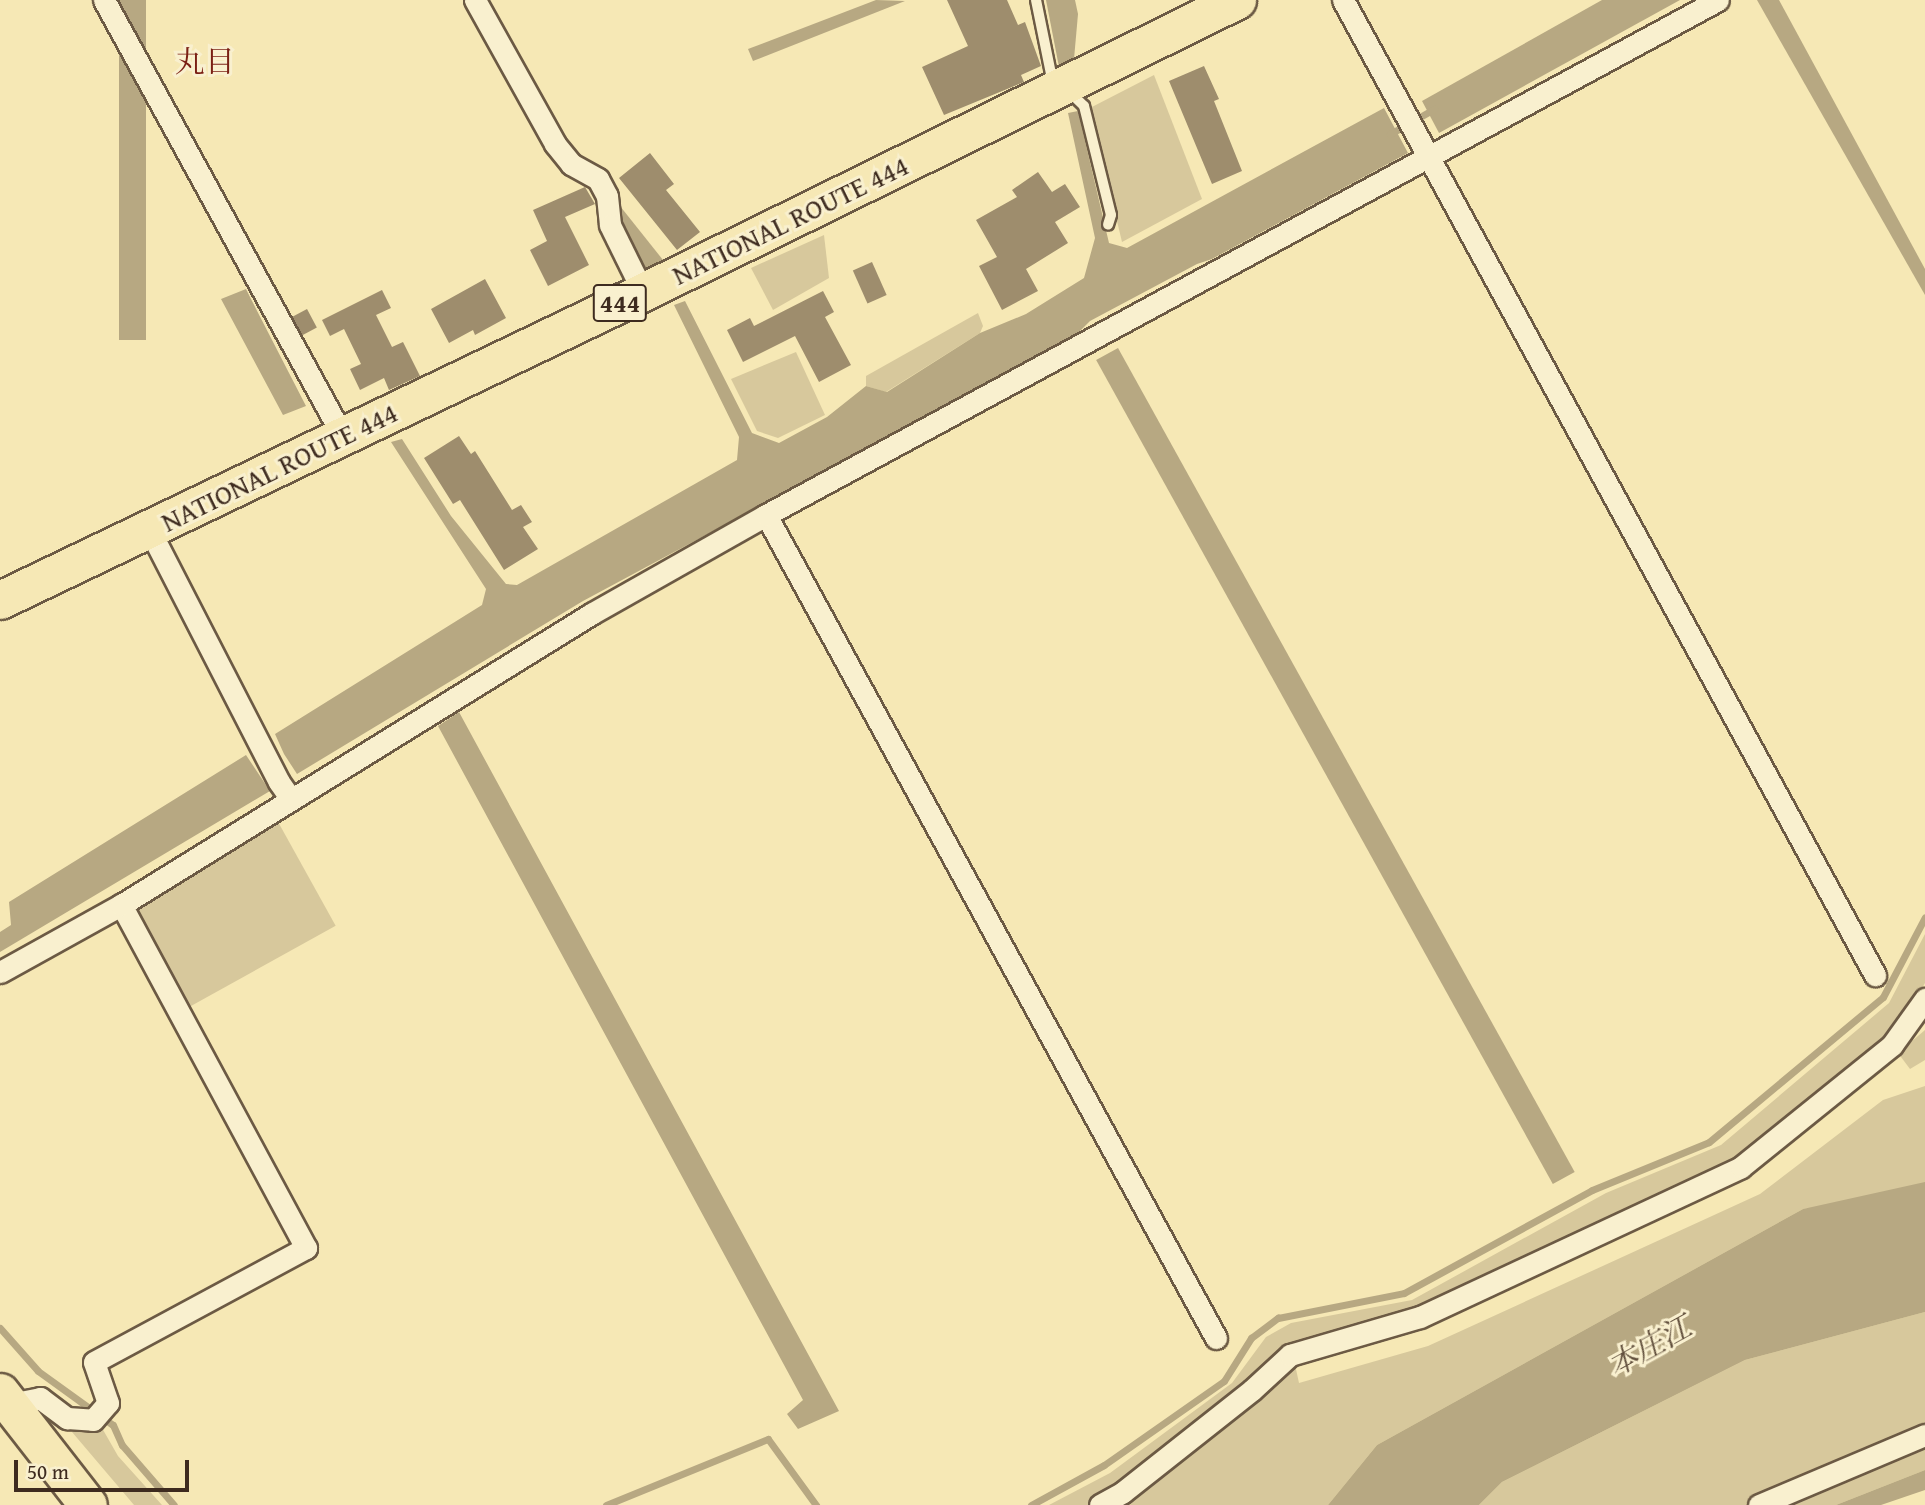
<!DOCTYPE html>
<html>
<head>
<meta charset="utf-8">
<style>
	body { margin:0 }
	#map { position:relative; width:1925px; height:1505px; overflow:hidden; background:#f6e8b5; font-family:"Gentium Book Plus","Noto Serif JP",serif }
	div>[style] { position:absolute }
	.green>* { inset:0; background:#d7c89c; transform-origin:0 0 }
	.water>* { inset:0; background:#b7a882; transform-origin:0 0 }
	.stream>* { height:7px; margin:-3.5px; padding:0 3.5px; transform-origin:3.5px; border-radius:3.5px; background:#b7a882 }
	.building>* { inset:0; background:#9e8d6d; transform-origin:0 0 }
	.roads { filter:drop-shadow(2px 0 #6c5a44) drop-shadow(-2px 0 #6c5a44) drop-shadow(0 2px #6c5a44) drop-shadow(0 -2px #6c5a44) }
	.service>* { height:10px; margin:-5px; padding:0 5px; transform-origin:5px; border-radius:5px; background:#f9f0cf }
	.minor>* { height:21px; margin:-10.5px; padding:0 10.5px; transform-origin:10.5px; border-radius:10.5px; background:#f9f0cf }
	.trunk>* { height:37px; margin:-18.5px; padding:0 18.5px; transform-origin:18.5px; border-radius:18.5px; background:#f6e8b5 }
	span { translate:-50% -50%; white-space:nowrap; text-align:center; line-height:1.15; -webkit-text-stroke:6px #f9f0cf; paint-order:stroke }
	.shield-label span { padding:2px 5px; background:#f9f0cf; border:2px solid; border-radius:5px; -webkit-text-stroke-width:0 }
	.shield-label { font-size:26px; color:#3e2b1f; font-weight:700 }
	.street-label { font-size:28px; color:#3e2b1f }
	.neighbourhood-label { font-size:30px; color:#7a1f14 }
	.water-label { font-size:30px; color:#62503d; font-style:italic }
	.scale { position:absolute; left:14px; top:1460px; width:175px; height:32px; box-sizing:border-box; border:4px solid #3e2b1f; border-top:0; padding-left:9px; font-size:21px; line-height:24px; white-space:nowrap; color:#3e2b1f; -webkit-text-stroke:5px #f9f0cf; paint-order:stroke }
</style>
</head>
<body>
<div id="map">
	<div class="green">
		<div style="clip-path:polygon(1154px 75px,1202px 199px,1122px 242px,1090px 108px)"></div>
		<div style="clip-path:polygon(824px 235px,829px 278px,773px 310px,751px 268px)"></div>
		<div style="clip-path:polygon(978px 313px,983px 326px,980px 333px,886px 392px,866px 386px,866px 376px)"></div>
		<div style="clip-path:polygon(796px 352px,825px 415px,778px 438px,757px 431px,731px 379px)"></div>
		<div style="left:277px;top:820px;width:121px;height:167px;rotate:61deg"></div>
		<div style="clip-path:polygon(1925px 934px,1925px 983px,1906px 1017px,1872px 1051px,1730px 1165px,1413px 1314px,1294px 1360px,1299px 1383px,1428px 1346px,1760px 1194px,1883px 1100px,1925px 1086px,1925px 1195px,1803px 1209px,1377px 1445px,1328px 1505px,1049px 1505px,1110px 1473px,1232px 1383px,1266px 1337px,1291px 1323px,1412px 1300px,1606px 1193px,1721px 1145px,1889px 1003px)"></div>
		<div style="clip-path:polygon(1925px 1030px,1925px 1060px,1910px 1069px,1898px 1053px)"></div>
		<div style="clip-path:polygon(1925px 1312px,1925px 1470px,1836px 1505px,1479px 1505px,1502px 1482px,1745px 1360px)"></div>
		<div style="clip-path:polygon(102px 1428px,118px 1456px,162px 1505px,134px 1505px,72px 1432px)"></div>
	</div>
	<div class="water">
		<div style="left:119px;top:0;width:27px;height:340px"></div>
		<div style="clip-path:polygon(876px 0,905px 1px,753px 61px,748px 49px)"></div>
		<div style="clip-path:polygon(1046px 0,1075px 0,1078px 14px,1074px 59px,1059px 67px)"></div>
		<div style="clip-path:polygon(1602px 0,1680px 0,1439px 133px,1422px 101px)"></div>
		<div style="clip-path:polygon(1757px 0,1779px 0,1925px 269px,1925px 295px)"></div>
		<div style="clip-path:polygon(1384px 108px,1408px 153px,1212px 259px,1197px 264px,1090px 321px,1074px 337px,583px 601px,297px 774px,284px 754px,275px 734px,482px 605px,486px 589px,391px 442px,402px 439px,451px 516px,506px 584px,517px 585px,737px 460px,739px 437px,674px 305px,685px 301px,752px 433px,779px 443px,827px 417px,866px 386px,887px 392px,980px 333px,1026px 314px,1084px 278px,1095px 238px,1068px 113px,1078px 111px,1109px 243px,1127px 248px)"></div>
		<div style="clip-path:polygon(616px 201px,663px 260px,647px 270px,616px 218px)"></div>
		<div style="clip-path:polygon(246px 289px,252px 301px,306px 406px,283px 415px,221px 299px)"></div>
		<div style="left:1118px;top:348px;width:942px;height:25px;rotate:61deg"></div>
		<div style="clip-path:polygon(459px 712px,839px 1411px,798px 1429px,787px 1414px,803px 1400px,438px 726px)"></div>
		<div style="clip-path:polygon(246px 755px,270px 791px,0 952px,0 932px,11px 925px,9px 902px)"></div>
		<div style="clip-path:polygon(1925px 1182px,1925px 1312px,1745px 1360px,1502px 1482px,1479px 1505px,1328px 1505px,1377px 1445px,1803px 1209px)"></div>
		<div style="clip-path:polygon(1925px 1470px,1925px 1490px,1881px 1505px,1836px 1505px)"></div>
	</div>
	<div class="stream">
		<div style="left:1390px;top:134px;width:51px;rotate:-29.6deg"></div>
		<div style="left:0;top:1328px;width:57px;rotate:48.5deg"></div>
		<div style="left:38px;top:1371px;width:92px;rotate:35.8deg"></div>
		<div style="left:113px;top:1425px;width:22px;rotate:66deg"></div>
		<div style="left:122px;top:1445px;width:79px;rotate:49.1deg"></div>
		<div style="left:606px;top:1505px;width:175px;rotate:-22.2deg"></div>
		<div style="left:768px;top:1439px;width:82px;rotate:54deg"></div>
		<div style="left:1031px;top:1505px;width:83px;rotate:-28.7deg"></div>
		<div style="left:1104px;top:1465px;width:146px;rotate:-35deg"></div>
		<div style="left:1224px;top:1381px;width:51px;rotate:-57.9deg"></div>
		<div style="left:1251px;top:1338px;width:34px;rotate:-37deg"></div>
		<div style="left:1278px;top:1318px;width:128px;rotate:-11.2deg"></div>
		<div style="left:1404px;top:1293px;width:214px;rotate:-28.7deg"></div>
		<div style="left:1592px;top:1190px;width:126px;rotate:-22.3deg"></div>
		<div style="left:1709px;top:1142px;width:226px;rotate:-39.8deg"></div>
		<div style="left:1883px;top:997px;width:90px;rotate:-62.3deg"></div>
	</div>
	<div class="building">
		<div style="clip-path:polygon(947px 0,1007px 0,1018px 25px,1025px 22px,1041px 66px,1021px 75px,1024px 82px,944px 115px,922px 67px,968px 46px)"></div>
		<div style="clip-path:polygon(1204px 66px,1219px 99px,1214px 101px,1242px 171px,1212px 184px,1169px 81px)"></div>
		<div style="clip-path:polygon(650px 153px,674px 184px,666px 190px,700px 232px,677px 250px,619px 178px)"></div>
		<div style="clip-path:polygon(1038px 172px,1052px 192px,1065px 184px,1080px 207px,1055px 222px,1068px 243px,1026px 269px,1038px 291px,1002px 310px,979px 266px,997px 257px,976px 220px,1017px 197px,1012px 190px)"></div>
		<div style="clip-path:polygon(585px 187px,595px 204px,565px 217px,589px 265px,548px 286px,530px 250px,547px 241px,533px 210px)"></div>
		<div style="left:872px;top:262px;width:36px;height:21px;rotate:66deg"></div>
		<div style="clip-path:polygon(485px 279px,506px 318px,475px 335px,473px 330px,449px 343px,431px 309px)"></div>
		<div style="clip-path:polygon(382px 290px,391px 308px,376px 315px,392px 347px,403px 342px,420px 376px,389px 390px,384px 378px,360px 390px,350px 369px,361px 364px,344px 329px,330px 336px,322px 320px)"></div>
		<div style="clip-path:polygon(823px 291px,834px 312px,825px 317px,851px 365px,819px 382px,795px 336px,743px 362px,727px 330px,750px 318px,754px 326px)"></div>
		<div style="left:307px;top:309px;width:21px;height:17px;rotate:62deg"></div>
		<div style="clip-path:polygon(459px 436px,471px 454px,475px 451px,512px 510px,521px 505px,532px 522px,523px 527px,538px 549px,504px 570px,460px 500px,453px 504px,424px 458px)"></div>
	</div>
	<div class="roads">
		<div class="service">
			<div style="left:1036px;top:0;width:76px;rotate:78.5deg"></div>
			<div style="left:1051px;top:74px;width:46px;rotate:44.1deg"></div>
			<div style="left:1084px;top:106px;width:112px;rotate:76.1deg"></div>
			<div style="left:1111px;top:215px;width:10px;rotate:107deg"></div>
		</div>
		<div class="minor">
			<div style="left:104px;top:0;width:497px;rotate:61.3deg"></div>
			<div style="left:475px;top:0;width:165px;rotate:60.9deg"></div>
			<div style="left:555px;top:144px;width:26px;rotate:51deg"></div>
			<div style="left:571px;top:164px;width:31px;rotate:29deg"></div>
			<div style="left:598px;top:179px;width:19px;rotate:62deg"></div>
			<div style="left:607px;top:196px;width:29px;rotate:84deg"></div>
			<div style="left:610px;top:225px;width:75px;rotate:63.8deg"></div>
			<div style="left:1343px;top:0;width:1111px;rotate:61.38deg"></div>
			<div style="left:766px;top:515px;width:938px;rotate:61.33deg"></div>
			<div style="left:149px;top:529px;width:284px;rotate:62.8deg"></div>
			<div style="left:279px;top:782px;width:21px;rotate:55deg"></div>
			<div style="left:0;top:972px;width:138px;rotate:-29deg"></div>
			<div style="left:10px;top:1404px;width:31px;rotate:-11deg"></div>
			<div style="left:40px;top:1398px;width:34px;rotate:37deg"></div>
			<div style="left:67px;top:1418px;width:26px;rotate:4deg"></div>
			<div style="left:93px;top:1420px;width:23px;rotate:-49deg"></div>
			<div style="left:108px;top:1403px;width:43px;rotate:-108.9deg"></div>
			<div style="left:94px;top:1362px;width:241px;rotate:-28.3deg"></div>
			<div style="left:306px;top:1248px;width:390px;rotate:-118.3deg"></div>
			<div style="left:121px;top:905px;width:553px;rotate:-31.76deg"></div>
			<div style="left:591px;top:614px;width:201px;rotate:-29.5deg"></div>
			<div style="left:766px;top:515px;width:1082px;rotate:-28.41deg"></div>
			<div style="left:1100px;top:1505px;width:26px;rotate:-29deg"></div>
			<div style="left:1123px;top:1492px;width:164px;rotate:-38.3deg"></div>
			<div style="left:1252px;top:1390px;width:52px;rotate:-42.6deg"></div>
			<div style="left:1290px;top:1355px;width:135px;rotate:-16.3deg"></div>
			<div style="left:1420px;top:1317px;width:354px;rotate:-25deg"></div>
			<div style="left:1741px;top:1167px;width:194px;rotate:-38.9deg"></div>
			<div style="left:1892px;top:1045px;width:57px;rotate:-54.3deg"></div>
			<div style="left:1759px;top:1505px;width:180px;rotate:-22.9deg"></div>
		</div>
		<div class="trunk">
			<div style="left:0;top:600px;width:713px;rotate:-25.59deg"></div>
			<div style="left:643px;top:292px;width:662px;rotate:-26.18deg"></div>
			<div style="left:0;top:1392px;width:143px;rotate:52.1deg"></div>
		</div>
	</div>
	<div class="shield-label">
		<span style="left:620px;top:303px">444</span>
	</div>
	<div class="street-label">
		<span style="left:790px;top:220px;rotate:-26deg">NATIONAL ROUTE 444</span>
		<span style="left:279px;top:467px;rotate:-26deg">NATIONAL ROUTE 444</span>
	</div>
	<div class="neighbourhood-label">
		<span style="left:205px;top:61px">丸目</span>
	</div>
	<div class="water-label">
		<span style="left:1649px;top:1346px;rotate:-29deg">本庄江</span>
	</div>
	<div class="scale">50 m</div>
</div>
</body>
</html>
